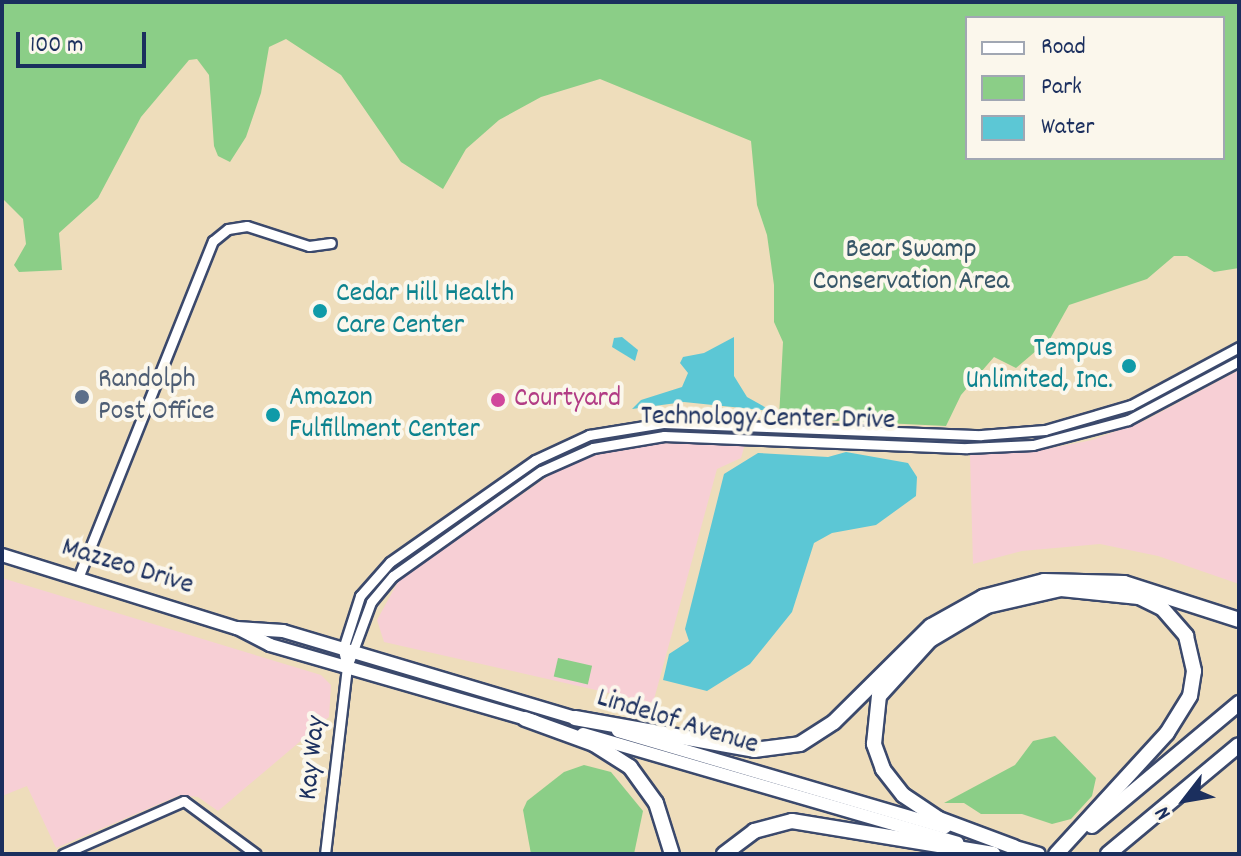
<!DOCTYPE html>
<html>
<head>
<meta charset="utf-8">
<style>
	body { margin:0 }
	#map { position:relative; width:1241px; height:856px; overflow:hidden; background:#edb; font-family:Dekko,sans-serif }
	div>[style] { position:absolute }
	.built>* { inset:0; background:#f7cfd5 }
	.green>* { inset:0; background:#8bce87; transform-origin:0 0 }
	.water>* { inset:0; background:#5cc7d5 }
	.roads { filter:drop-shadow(2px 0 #3b496c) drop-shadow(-2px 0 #3b496c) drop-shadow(0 2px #3b496c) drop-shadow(0 -2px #3b496c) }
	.minor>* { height:9px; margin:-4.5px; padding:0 4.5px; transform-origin:4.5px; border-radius:4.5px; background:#fff }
	.major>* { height:12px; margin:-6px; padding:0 6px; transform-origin:6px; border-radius:6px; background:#fff }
	.highway>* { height:14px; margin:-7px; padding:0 7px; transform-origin:7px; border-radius:7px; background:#fff }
	.dots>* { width:22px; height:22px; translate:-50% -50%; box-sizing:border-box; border:4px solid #fbf7ec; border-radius:50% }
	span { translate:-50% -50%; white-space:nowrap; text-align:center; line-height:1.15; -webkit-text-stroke:8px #fbf7ec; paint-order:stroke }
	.park-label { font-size:28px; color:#375768 }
	.culture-label { font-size:28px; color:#0d838f }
	.left { translate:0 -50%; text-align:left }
	.right { translate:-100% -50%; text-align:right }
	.service-label { font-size:28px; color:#4e5e75 }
	.hotel-label { font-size:28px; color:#b23c85 }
	.street-label { font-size:28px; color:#1b2f5e }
	.frame { position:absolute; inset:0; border:4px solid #1b2f5e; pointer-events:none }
	.legend { position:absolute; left:965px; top:16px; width:260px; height:144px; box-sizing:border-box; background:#fbf7ec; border:2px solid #a1a7b3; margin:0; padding:10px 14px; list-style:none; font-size:24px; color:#1b2f5e }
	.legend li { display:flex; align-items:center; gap:16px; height:40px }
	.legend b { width:40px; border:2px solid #a1a7b3 }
	.north { position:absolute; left:1145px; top:760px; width:80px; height:80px; -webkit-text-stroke:6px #fbf7ec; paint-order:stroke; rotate:239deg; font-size:22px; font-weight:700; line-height:32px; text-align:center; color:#1b2f5e }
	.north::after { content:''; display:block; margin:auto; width:28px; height:36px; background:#1b2f5e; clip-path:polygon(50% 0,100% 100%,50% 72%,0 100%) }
	.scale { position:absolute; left:16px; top:32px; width:130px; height:36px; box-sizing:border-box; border:4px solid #1b2f5e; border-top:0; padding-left:10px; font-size:24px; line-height:28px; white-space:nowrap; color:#1b2f5e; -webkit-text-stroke:6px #fbf7ec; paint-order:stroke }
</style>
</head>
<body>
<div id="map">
	<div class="built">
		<div style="clip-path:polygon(1239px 370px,1239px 584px,1158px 556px,1100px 544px,1022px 551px,973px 564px,970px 455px,1036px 451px,1092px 440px,1146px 420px)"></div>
		<div style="clip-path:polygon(640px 443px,745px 444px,741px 458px,717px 469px,653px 703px,384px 642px,377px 620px,399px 580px,557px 470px,597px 453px)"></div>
		<div style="clip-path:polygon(2px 578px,321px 675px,331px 685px,329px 717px,218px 811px,198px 797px,180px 795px,56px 848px,27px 786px,2px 796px)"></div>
	</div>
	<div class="green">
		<div style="clip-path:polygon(evenodd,2px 2px,1239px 2px,1239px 268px,1214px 272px,1187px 256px,1174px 256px,1147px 279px,1069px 305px,1050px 339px,1016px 368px,994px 357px,961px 395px,946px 426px,779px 418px,783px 342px,774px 322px,774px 285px,767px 235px,757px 205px,751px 141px,600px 79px,541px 97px,499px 120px,466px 149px,443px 189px,401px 162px,341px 75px,286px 39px,269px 47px,261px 93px,246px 137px,230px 162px,218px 156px,214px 146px,209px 75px,197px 59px,189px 60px,141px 117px,98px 198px,59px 233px,62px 270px,19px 272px,14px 265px,26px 244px,23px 219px,2px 198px,2px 2px,967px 18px,1223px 18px,1223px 158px,967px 158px,967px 18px)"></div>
		<div style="left:558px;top:658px;width:35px;height:19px;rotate:13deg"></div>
		<div style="clip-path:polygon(1055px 736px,1096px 778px,1092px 796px,1071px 819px,1052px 824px,1022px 814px,981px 814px,964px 803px,944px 803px,1015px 765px,1033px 741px)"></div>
		<div style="clip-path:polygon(584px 765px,611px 772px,643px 811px,634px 854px,531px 854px,523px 810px,527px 801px,564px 772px)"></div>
	</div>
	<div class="water">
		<div style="clip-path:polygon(622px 337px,638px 350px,635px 361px,612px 347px,614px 338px)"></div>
		<div style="clip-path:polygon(734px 337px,734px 376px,747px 397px,772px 411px,684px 402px,632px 409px,641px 400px,682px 387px,688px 373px,680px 363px,683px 357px,704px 353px)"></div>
		<div style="clip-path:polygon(846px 452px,908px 463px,917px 477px,916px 496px,876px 525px,832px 533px,814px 543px,792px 612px,750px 664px,707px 691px,663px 680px,669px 654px,689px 641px,685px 629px,724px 474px,758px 453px,828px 457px)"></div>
	</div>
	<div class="roads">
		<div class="minor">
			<div style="left:78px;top:578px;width:363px;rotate:-68.2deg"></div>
			<div style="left:213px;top:241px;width:19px;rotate:-39deg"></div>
			<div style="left:228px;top:229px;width:19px;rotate:-9deg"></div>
			<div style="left:247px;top:226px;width:65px;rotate:17.9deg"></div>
			<div style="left:309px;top:246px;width:22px;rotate:-8deg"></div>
			<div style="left:347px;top:667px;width:69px;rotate:-69.7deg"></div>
			<div style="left:371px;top:602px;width:34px;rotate:-50deg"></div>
			<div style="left:393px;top:576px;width:181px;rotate:-35.4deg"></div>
			<div style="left:541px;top:471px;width:57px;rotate:-23.9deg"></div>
			<div style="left:593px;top:448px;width:72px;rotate:-9.6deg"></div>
			<div style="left:664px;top:436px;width:303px;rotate:2.3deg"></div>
			<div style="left:967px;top:448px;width:66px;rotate:-2.6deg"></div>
			<div style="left:1033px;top:445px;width:98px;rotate:-14.7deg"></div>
			<div style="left:1128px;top:420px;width:126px;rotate:-28deg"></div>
			<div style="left:63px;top:854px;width:132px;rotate:-23.7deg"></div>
			<div style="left:184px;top:801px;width:89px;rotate:36.4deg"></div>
			<div style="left:325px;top:854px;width:188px;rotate:-83.3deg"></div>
			<div style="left:347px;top:667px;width:18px;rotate:-103deg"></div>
			<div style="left:343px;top:649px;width:56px;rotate:-72.2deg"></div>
			<div style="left:360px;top:596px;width:45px;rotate:-48.6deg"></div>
			<div style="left:390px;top:562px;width:177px;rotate:-35.1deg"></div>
			<div style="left:535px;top:460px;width:60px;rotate:-24.8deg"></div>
			<div style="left:589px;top:435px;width:75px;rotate:-9.2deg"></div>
			<div style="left:663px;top:423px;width:318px;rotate:2.2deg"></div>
			<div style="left:981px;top:435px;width:64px;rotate:-4.5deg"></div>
			<div style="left:1045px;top:430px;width:90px;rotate:-16.2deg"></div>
			<div style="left:1131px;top:405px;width:123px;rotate:-28.2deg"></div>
		</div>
		<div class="major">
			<div style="left:2px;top:555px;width:246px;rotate:17.3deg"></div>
			<div style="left:237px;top:628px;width:37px;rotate:27deg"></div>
			<div style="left:270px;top:645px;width:275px;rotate:16.1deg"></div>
			<div style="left:237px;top:628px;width:46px;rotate:3.7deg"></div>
			<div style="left:283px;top:631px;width:311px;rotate:16.6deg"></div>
			<div style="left:618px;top:731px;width:341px;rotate:16.4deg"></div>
			<div style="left:583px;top:734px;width:390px;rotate:16.2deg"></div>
			<div style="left:1005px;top:844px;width:35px;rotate:16deg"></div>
		</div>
		<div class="highway">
			<div style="left:575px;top:718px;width:182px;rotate:10.1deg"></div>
			<div style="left:754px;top:750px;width:46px;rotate:-7.4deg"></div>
			<div style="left:800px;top:744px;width:40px;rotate:-32.9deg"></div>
			<div style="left:834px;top:722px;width:136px;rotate:-44.7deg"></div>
			<div style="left:931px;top:626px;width:60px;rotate:-29.1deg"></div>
			<div style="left:983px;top:597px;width:63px;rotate:-14.7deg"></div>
			<div style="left:1044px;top:581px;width:80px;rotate:1.4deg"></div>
			<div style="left:1124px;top:583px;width:121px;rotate:17.8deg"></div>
			<div style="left:525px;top:719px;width:73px;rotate:19.9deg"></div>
			<div style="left:594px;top:744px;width:43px;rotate:32.6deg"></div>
			<div style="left:630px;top:767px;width:44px;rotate:54.2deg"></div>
			<div style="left:656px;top:803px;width:53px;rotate:72.6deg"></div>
			<div style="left:1092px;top:826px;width:192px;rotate:-39.9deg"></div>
			<div style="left:1014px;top:847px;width:80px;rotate:-159.5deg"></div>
			<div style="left:939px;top:819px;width:43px;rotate:-146.3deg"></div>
			<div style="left:903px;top:795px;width:33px;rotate:-128deg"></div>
			<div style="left:883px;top:769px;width:27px;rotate:-110deg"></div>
			<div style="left:874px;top:744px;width:48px;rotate:-84.1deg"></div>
			<div style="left:879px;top:696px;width:76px;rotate:-47.7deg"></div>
			<div style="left:930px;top:640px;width:66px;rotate:-30.8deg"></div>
			<div style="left:987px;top:606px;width:76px;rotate:-12.9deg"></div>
			<div style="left:1061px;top:589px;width:78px;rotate:5.9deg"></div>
			<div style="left:1139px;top:597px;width:25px;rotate:26deg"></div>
			<div style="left:1162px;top:608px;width:37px;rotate:49deg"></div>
			<div style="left:1186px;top:636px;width:36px;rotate:77deg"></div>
			<div style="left:1194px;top:671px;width:25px;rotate:99deg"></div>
			<div style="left:1190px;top:696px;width:44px;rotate:121.9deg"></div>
			<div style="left:1167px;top:733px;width:164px;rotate:132.5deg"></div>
			<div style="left:724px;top:854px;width:38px;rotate:-37deg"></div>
			<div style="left:754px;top:831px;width:39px;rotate:-15deg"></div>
			<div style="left:792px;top:821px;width:204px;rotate:9.3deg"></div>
			<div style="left:1108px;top:854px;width:170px;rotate:-39.8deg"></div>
		</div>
	</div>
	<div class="dots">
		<div style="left:320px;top:311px;background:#0f9aa8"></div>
		<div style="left:1129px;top:366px;background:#0f9aa8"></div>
		<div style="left:82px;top:397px;background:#5c6f8a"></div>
		<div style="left:498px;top:400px;background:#d1479c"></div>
		<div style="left:273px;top:415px;background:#0f9aa8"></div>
	</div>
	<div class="park-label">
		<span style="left:911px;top:267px">Bear Swamp<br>Conservation Area</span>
	</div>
	<div class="culture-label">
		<span class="left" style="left:336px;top:311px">Cedar Hill Health<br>Care Center</span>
		<span class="right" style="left:1113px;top:366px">Tempus<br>Unlimited, Inc.</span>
		<span class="left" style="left:289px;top:415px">Amazon<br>Fulfillment Center</span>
	</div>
	<div class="service-label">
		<span class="left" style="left:98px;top:397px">Randolph<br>Post Office</span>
	</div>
	<div class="hotel-label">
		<span class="left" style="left:514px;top:400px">Courtyard</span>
	</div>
	<div class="street-label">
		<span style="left:768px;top:420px;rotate:1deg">Technology Center Drive</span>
		<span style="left:127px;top:568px;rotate:17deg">Mazzeo Drive</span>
		<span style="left:677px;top:723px;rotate:17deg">Lindelof Avenue</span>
		<span style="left:314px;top:758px;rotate:-84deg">Kay Way</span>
	</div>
	<div class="frame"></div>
	<ul class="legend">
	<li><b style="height:10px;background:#fff"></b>Road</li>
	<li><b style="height:22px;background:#8bce87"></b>Park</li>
	<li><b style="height:22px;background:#5cc7d5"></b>Water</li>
	</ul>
	<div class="north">N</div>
	<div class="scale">100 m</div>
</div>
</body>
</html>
